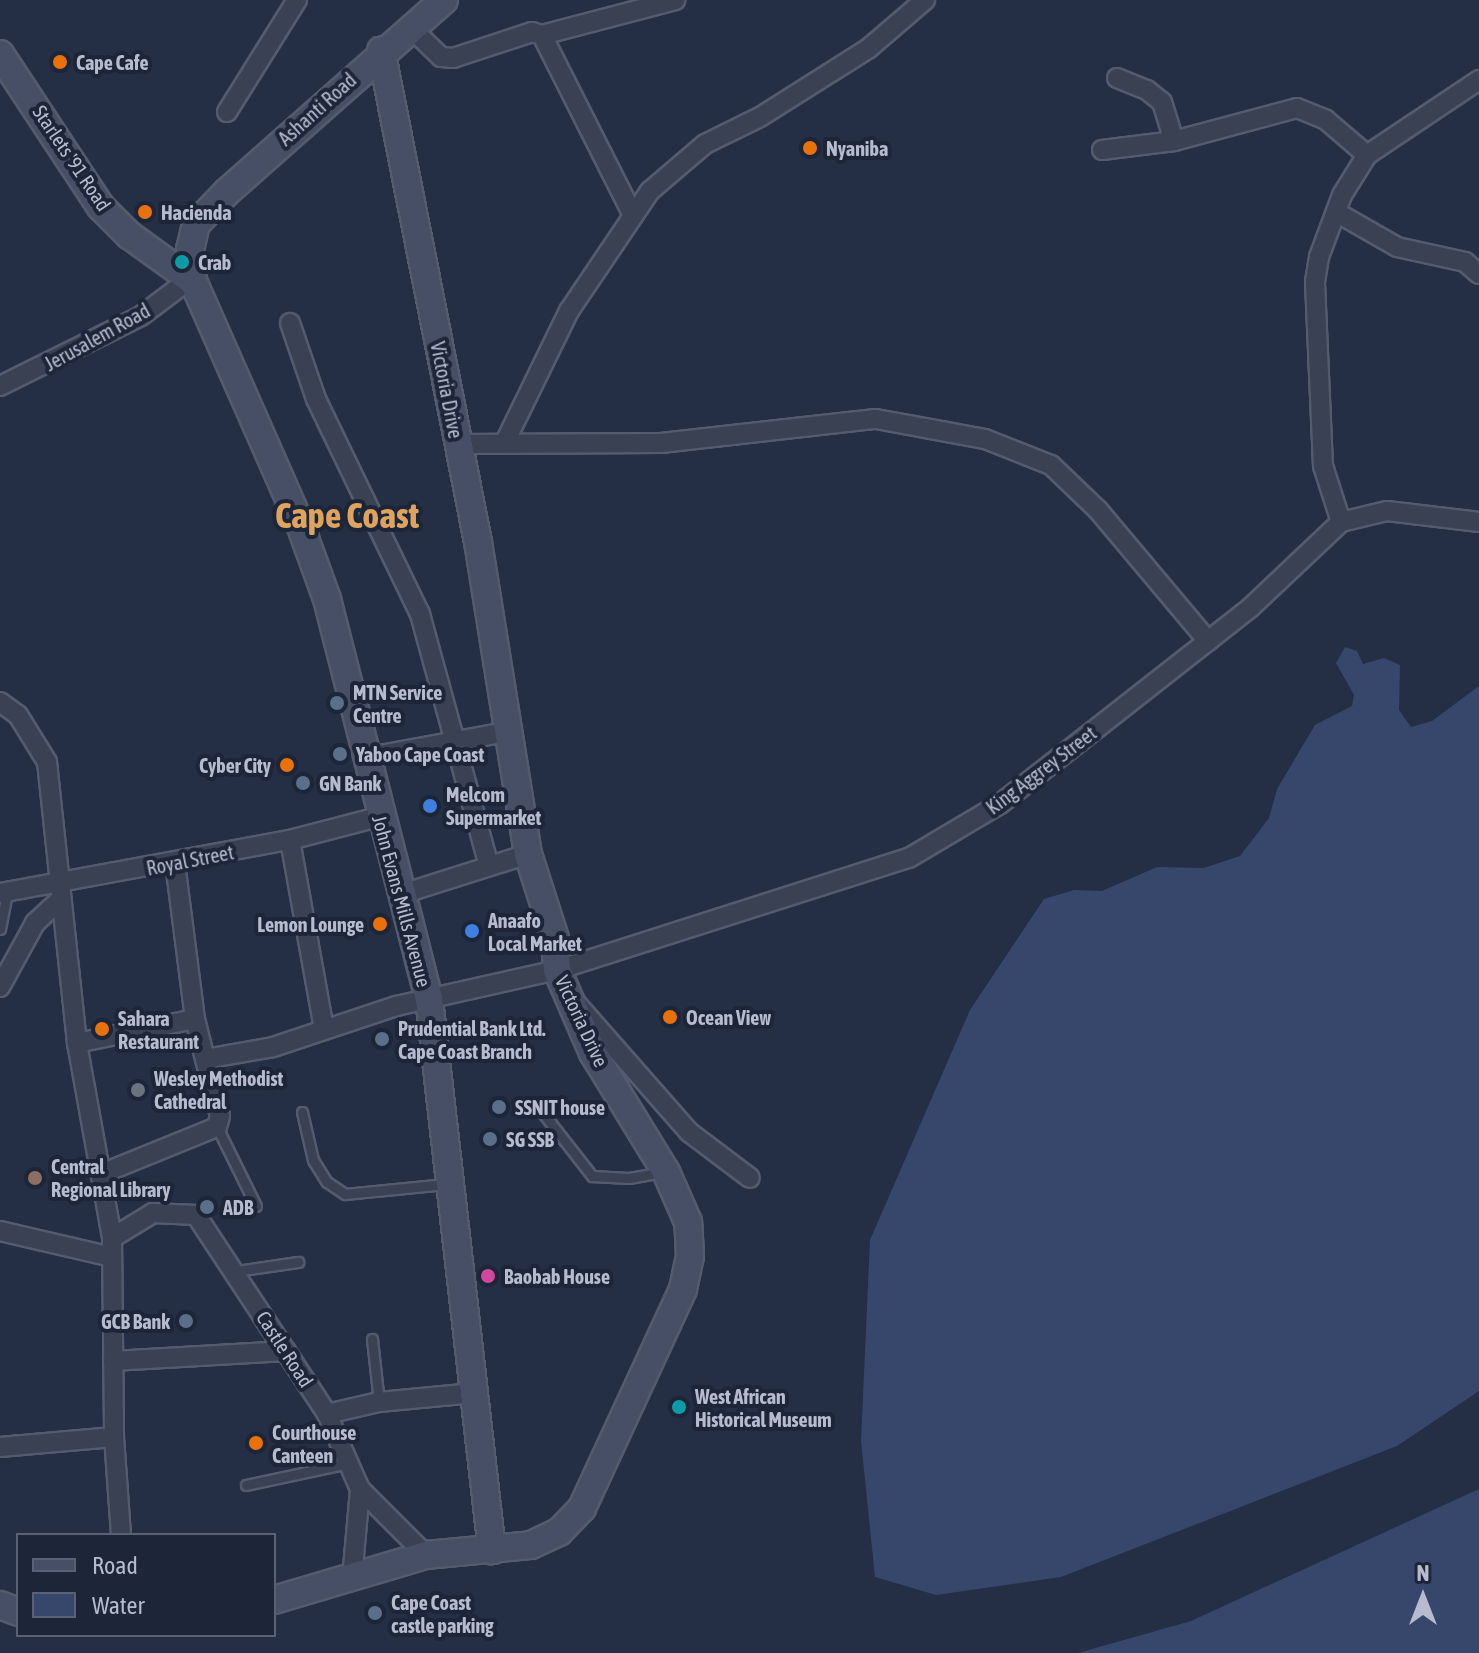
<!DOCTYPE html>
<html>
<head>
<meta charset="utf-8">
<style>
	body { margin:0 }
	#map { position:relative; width:1479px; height:1653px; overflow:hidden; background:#242e44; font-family:"Asap Condensed",sans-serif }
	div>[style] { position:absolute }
	.water>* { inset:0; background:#37476c }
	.roads { filter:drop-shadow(2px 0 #545b6d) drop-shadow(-2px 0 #545b6d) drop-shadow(0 2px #545b6d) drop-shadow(0 -2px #545b6d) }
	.lane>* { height:9px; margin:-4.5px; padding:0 4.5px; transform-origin:4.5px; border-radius:4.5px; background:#394153 }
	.street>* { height:18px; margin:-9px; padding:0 9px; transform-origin:9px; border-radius:9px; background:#394153 }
	.secondary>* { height:26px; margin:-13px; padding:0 13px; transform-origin:13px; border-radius:13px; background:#464f66 }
	.dots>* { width:22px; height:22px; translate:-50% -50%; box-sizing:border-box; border:4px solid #1d2538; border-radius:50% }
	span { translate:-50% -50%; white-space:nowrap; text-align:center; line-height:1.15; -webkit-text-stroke:8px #1d2538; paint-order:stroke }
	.poi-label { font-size:20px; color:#b6bccd; font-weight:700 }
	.left { translate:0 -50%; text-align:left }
	.right { translate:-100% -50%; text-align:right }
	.street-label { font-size:20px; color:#b6bccd }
	.town-label { font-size:36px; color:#dea45f; font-weight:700 }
	.legend { position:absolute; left:16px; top:1533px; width:260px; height:104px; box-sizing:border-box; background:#1d2538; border:2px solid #5a6174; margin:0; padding:10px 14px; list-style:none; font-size:24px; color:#b6bccd }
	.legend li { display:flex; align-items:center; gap:16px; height:40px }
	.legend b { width:40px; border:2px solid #5a6174 }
	.north { position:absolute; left:1383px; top:1557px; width:80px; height:80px; -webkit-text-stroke:6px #1d2538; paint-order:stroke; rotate:0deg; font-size:22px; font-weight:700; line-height:32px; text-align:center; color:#b6bccd }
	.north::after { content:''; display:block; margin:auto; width:28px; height:36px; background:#b6bccd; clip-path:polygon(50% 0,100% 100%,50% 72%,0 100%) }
</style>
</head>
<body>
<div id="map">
	<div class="water">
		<div style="clip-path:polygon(1345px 647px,1357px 651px,1363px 664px,1384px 658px,1400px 665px,1399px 710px,1411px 727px,1432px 721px,1479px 686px,1479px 1391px,1397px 1446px,1061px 1577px,936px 1595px,875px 1577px,861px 1441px,870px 1240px,970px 1010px,1044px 899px,1074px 890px,1102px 891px,1157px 867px,1204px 868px,1240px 856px,1269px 818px,1277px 789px,1315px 725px,1352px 706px,1354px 695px,1336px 663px)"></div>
		<div style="clip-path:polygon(1479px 1489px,1479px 1653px,1078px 1653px,1191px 1621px)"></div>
	</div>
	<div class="roads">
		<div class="lane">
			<div style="left:0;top:929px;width:38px;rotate:-79deg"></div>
			<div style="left:535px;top:1103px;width:93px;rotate:52deg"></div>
			<div style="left:592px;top:1176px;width:37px;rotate:3deg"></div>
			<div style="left:629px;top:1178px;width:35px;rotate:-10deg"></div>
			<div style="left:302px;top:1112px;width:49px;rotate:77.1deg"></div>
			<div style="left:313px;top:1160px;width:26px;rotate:58deg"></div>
			<div style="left:327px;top:1182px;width:22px;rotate:34deg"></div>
			<div style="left:345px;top:1194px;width:101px;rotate:-5.7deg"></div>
			<div style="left:217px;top:1127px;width:88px;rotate:63.7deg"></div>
			<div style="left:236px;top:1271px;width:63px;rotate:-8.3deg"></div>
			<div style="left:372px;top:1339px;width:63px;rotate:83.7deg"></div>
			<div style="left:246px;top:1485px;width:105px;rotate:-12.1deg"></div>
		</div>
		<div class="street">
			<div style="left:410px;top:27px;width:43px;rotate:44.1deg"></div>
			<div style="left:441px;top:57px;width:12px;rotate:5deg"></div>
			<div style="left:453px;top:58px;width:83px;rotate:-18.2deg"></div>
			<div style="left:532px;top:32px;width:10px;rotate:17deg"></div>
			<div style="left:542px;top:35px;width:138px;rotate:-14.7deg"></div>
			<div style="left:542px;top:35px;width:202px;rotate:63.2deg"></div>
			<div style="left:1117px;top:78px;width:32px;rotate:22deg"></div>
			<div style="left:1147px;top:90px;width:19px;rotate:39deg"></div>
			<div style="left:1162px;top:102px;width:41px;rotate:72.9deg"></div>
			<div style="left:1174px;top:141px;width:127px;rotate:-15deg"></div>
			<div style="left:1297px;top:108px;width:31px;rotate:22deg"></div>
			<div style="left:1326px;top:120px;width:54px;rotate:40.5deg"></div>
			<div style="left:227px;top:112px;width:132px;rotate:-58deg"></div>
			<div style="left:1102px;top:150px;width:73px;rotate:-7.1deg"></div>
			<div style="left:1336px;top:212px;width:70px;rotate:29.8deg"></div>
			<div style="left:1397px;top:247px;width:70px;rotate:12.4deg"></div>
			<div style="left:1465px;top:262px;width:18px;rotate:41deg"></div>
			<div style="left:290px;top:323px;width:80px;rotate:71.1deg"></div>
			<div style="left:316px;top:399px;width:239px;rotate:64.2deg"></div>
			<div style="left:420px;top:614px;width:261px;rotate:74.7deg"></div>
			<div style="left:0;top:386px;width:157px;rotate:-26.4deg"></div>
			<div style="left:141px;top:316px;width:61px;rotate:-37.1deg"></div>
			<div style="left:506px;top:440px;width:144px;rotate:-64deg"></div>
			<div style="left:569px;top:311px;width:145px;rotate:-56deg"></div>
			<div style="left:650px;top:191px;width:72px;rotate:-40.5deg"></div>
			<div style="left:705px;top:144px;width:61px;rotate:-26.1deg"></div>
			<div style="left:760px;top:117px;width:129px;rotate:-32.3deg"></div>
			<div style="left:869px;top:48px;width:74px;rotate:-40.6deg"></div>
			<div style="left:457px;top:444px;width:204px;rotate:-0.3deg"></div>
			<div style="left:661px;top:443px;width:216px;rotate:-6.4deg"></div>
			<div style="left:876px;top:419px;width:111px;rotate:10.4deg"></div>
			<div style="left:985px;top:439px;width:71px;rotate:21.5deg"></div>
			<div style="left:1051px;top:465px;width:65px;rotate:43.8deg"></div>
			<div style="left:1098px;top:510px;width:171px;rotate:50deg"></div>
			<div style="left:1341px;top:522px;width:59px;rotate:-107.8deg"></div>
			<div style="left:1323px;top:466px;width:184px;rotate:-92.5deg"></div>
			<div style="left:1315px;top:282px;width:25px;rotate:-81deg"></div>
			<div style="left:1319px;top:257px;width:66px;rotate:-69.6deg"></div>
			<div style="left:1342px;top:195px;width:47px;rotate:-58deg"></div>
			<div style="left:1367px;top:155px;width:135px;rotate:-33.8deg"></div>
			<div style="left:0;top:702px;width:22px;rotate:36deg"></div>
			<div style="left:18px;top:715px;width:55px;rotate:58.3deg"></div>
			<div style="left:47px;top:762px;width:283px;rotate:83.9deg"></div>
			<div style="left:77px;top:1043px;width:198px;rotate:79.8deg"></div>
			<div style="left:112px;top:1238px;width:199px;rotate:89.4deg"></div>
			<div style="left:364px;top:758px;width:143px;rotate:-10.4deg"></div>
			<div style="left:290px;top:840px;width:192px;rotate:79.8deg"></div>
			<div style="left:175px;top:863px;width:157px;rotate:82.7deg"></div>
			<div style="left:195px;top:1019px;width:41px;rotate:76deg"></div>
			<div style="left:0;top:893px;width:295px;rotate:-10.4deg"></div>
			<div style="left:290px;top:840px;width:91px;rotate:-14.6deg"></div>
			<div style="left:402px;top:894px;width:132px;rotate:-17.6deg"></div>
			<div style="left:0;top:987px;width:73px;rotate:-61.3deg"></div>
			<div style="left:35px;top:923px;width:33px;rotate:-43deg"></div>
			<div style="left:574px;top:1001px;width:174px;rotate:48.7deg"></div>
			<div style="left:689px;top:1132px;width:76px;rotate:37deg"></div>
			<div style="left:77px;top:1043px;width:120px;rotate:-11.5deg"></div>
			<div style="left:101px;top:1174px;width:125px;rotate:-22.1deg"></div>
			<div style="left:217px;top:1127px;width:11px;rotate:-75deg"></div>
			<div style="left:220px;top:1116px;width:59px;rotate:-104.7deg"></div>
			<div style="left:205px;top:1059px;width:69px;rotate:-10deg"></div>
			<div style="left:273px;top:1047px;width:130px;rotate:-18.4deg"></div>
			<div style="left:396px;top:1006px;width:165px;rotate:-12.6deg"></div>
			<div style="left:557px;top:970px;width:369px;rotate:-17.7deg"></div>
			<div style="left:909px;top:858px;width:106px;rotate:-30.7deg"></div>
			<div style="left:1000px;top:804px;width:318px;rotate:-38.1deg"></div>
			<div style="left:1250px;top:608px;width:125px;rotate:-43.4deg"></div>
			<div style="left:1341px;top:522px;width:47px;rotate:-13.4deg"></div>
			<div style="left:1387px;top:511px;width:93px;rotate:6.8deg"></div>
			<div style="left:0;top:1231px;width:115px;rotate:13.1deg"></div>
			<div style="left:112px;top:1238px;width:48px;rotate:-31.4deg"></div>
			<div style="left:153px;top:1213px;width:43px;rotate:2.7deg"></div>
			<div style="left:196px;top:1215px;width:238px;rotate:56.6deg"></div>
			<div style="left:327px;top:1414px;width:82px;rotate:66.3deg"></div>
			<div style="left:360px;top:1489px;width:93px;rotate:45deg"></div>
			<div style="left:113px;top:1361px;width:173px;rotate:-3.3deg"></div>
			<div style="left:327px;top:1414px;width:53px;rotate:-13deg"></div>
			<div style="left:379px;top:1402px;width:95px;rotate:-5.4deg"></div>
			<div style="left:0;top:1447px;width:114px;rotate:-5deg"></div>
			<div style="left:114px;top:1437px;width:98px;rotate:85.9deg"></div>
			<div style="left:352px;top:1579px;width:90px;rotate:-84.9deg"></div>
		</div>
		<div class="secondary">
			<div style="left:444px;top:0;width:291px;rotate:138.5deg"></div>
			<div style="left:226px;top:193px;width:43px;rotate:134.1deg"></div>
			<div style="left:196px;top:224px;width:26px;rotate:103deg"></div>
			<div style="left:190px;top:249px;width:32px;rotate:85deg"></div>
			<div style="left:193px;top:281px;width:260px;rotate:66.2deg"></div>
			<div style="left:298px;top:519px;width:85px;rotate:70.1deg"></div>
			<div style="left:327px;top:599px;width:413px;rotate:75.7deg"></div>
			<div style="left:429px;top:999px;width:555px;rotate:83.48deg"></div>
			<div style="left:0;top:54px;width:183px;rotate:56.6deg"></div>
			<div style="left:101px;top:207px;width:40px;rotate:45deg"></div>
			<div style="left:129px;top:235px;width:79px;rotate:35.7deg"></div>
			<div style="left:274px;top:1600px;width:159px;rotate:-16.5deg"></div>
			<div style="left:426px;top:1555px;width:105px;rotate:-5.4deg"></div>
			<div style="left:531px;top:1545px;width:31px;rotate:-25deg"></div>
			<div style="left:559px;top:1532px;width:33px;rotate:-46deg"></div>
			<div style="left:582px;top:1508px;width:241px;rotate:-65.2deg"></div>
			<div style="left:683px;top:1289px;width:34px;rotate:-78deg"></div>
			<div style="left:690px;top:1256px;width:34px;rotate:-93deg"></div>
			<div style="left:688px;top:1222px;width:55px;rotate:-113.7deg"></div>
			<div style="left:666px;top:1172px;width:140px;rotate:-121.5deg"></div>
			<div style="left:593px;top:1053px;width:90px;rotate:-113.4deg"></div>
			<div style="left:557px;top:970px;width:32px;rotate:-94deg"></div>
			<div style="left:555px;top:938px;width:88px;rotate:-107.8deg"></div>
			<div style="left:528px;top:854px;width:316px;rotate:-99.1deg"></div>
			<div style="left:478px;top:542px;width:501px;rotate:-101.15deg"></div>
			<div style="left:0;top:1605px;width:19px;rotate:21deg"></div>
		</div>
	</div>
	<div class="dots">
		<div style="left:60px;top:62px;background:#e8710a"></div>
		<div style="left:810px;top:148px;background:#e8710a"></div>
		<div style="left:145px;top:212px;background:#e8710a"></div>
		<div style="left:182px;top:262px;background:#0f9aa8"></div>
		<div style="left:337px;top:703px;background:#5c6f8a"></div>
		<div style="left:340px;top:754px;background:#5c6f8a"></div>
		<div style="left:287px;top:765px;background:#e8710a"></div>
		<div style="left:303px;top:783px;background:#5c6f8a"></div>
		<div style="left:430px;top:806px;background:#3f7fe0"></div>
		<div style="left:380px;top:924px;background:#e8710a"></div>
		<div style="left:472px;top:931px;background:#3f7fe0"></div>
		<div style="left:670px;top:1017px;background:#e8710a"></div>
		<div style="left:102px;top:1029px;background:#e8710a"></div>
		<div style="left:382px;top:1039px;background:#5c6f8a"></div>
		<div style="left:138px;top:1090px;background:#6b7280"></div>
		<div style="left:499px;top:1107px;background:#5c6f8a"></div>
		<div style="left:490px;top:1139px;background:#5c6f8a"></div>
		<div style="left:35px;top:1178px;background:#8d6e63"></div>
		<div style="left:207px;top:1207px;background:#5c6f8a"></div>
		<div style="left:488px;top:1276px;background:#d1479c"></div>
		<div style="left:186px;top:1321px;background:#5c6f8a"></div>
		<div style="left:679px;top:1407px;background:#0f9aa8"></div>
		<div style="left:256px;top:1443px;background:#e8710a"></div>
		<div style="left:375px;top:1613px;background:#5c6f8a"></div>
	</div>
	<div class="poi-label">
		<span class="left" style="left:76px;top:62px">Cape Cafe</span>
		<span class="left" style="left:826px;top:148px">Nyaniba</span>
		<span class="left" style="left:161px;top:212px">Hacienda</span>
		<span class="left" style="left:198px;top:262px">Crab</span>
		<span class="left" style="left:353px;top:704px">MTN Service<br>Centre</span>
		<span class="left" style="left:356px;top:754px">Yaboo Cape Coast</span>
		<span class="right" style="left:271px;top:765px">Cyber City</span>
		<span class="left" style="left:319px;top:783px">GN Bank</span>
		<span class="left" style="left:446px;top:806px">Melcom<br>Supermarket</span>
		<span class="left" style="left:488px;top:932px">Anaafo<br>Local Market</span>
		<span class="right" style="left:364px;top:924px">Lemon Lounge</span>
		<span class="left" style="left:686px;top:1017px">Ocean View</span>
		<span class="left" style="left:118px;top:1030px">Sahara<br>Restaurant</span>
		<span class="left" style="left:398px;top:1040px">Prudential Bank Ltd.<br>Cape Coast Branch</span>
		<span class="left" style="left:154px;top:1090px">Wesley Methodist<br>Cathedral</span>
		<span class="left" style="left:515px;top:1107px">SSNIT house</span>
		<span class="left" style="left:506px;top:1139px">SG SSB</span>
		<span class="left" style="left:51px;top:1178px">Central<br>Regional Library</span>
		<span class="left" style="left:223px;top:1207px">ADB</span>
		<span class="left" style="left:504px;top:1276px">Baobab House</span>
		<span class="right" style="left:170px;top:1321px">GCB Bank</span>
		<span class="left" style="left:695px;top:1408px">West African<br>Historical Museum</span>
		<span class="left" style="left:272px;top:1444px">Courthouse<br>Canteen</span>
		<span class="left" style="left:391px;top:1614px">Cape Coast<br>castle parking</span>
	</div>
	<div class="street-label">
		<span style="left:317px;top:109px;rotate:-42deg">Ashanti Road</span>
		<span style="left:72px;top:158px;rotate:56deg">Starlets '91 Road</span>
		<span style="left:97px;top:337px;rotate:-29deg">Jerusalem Road</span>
		<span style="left:447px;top:390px;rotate:79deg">Victoria Drive</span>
		<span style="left:1041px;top:770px;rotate:-37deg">King Aggrey Street</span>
		<span style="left:190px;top:860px;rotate:-11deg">Royal Street</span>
		<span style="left:402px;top:901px;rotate:75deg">John Evans Mills Avenue</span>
		<span style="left:582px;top:1021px;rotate:65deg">Victoria Drive</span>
		<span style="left:285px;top:1349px;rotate:57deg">Castle Road</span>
	</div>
	<div class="town-label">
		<span style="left:347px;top:516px">Cape Coast</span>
	</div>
	<ul class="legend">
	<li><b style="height:10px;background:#464f66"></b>Road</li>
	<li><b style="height:22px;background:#37476c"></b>Water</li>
	</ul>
	<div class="north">N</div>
</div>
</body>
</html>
